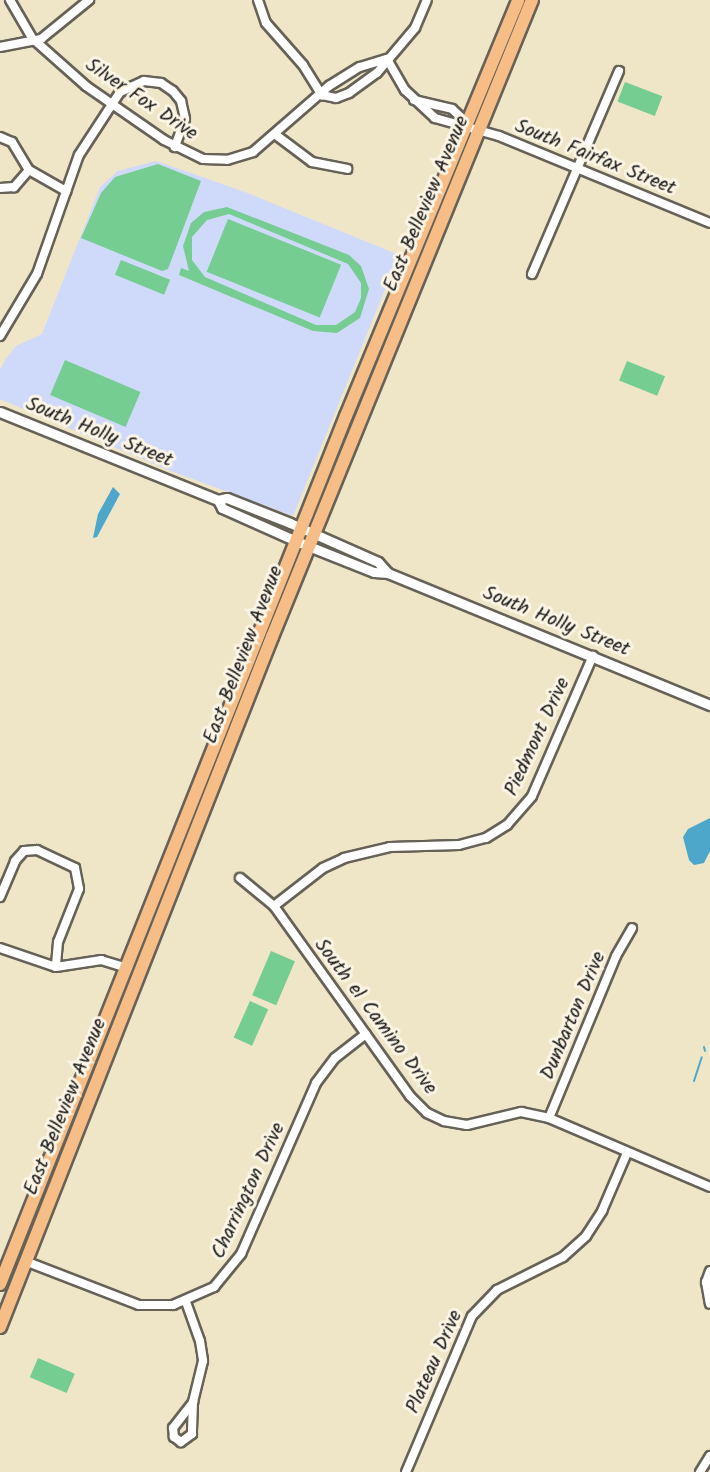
<!DOCTYPE html>
<html>
<head>
<meta charset="utf-8">
<style>
	body { margin:0 }
	#map { position:relative; width:710px; height:1472px; overflow:hidden; background:#efe5c7; font-family:Kalam,sans-serif }
	div>[style] { position:absolute }
	.built>* { inset:0; background:#cfdafa }
	.green>* { inset:0; background:#75cd92; transform-origin:0 0 }
	.water>* { inset:0; background:#4ca7ca }
	.stream>* { height:2px; margin:-1px; padding:0 1px; transform-origin:1px; border-radius:1px; background:#4ca7ca }
	.roads { filter:drop-shadow(2px 0 #666258) drop-shadow(-2px 0 #666258) drop-shadow(0 2px #666258) drop-shadow(0 -2px #666258) }
	.minor>* { height:8px; margin:-4px; padding:0 4px; transform-origin:4px; border-radius:4px; background:#fff }
	.tertiary>* { height:9px; margin:-4.5px; padding:0 4.5px; transform-origin:4.5px; border-radius:4.5px; background:#fff }
	.primary>* { height:12px; margin:-6px; padding:0 6px; transform-origin:6px; border-radius:6px; background:#f6be86 }
	span { translate:-50% -50%; white-space:nowrap; text-align:center; line-height:1.15; -webkit-text-stroke:6px #fcf5e5; paint-order:stroke }
	.street-label { font-size:20px; color:#1c1c1c }
</style>
</head>
<body>
<div id="map">
	<div class="built">
		<div style="clip-path:polygon(156px 161px,245px 192px,399px 255px,293px 516px,171px 471px,0 399px,0 370px,5px 360px,16px 346px,42px 334px,100px 187px,118px 171px)"></div>
	</div>
	<div class="green">
		<div style="left:625px;top:82px;width:40px;height:21px;rotate:21deg"></div>
		<div style="clip-path:polygon(158px 164px,201px 181px,168px 269px,162px 271px,81px 238px,101px 193px,115px 177px)"></div>
		<div style="clip-path:polygon(evenodd,227px 207px,349px 255px,361px 266px,369px 289px,360px 318px,337px 333px,313px 331px,179px 275px,181px 268px,189px 271px,183px 246px,191px 223px,204px 212px,227px 207px,229px 214px,348px 264px,361px 283px,361px 298px,355px 312px,336px 325px,316px 325px,205px 277px,192px 260px,192px 237px,207px 220px,229px 214px)"></div>
		<div style="left:228px;top:219px;width:122px;height:57px;rotate:22deg"></div>
		<div style="left:121px;top:260px;width:53px;height:16px;rotate:22deg"></div>
		<div style="left:65px;top:360px;width:82px;height:38px;rotate:23deg"></div>
		<div style="left:627px;top:361px;width:41px;height:21px;rotate:22deg"></div>
		<div style="left:271px;top:951px;width:26px;height:48px;rotate:23deg"></div>
		<div style="left:250px;top:1001px;width:20px;height:40px;rotate:24deg"></div>
		<div style="left:38px;top:1358px;width:40px;height:21px;rotate:23deg"></div>
	</div>
	<div class="water">
		<div style="clip-path:polygon(113px 487px,120px 494px,97px 537px,93px 538px,98px 514px)"></div>
		<div style="clip-path:polygon(710px 818px,710px 851px,704px 863px,694px 865px,689px 860px,683px 837px,688px 829px)"></div>
	</div>
	<div class="stream">
		<div style="left:704px;top:1047px;width:4px;rotate:76deg"></div>
		<div style="left:694px;top:1081px;width:25px;rotate:-72deg"></div>
	</div>
	<div class="roads">
		<div class="minor">
			<div style="left:10px;top:0;width:44px;rotate:59.9deg"></div>
			<div style="left:32px;top:38px;width:72px;rotate:41.6deg"></div>
			<div style="left:86px;top:86px;width:95px;rotate:34.7deg"></div>
			<div style="left:164px;top:140px;width:43px;rotate:26deg"></div>
			<div style="left:203px;top:159px;width:24px;rotate:2deg"></div>
			<div style="left:227px;top:160px;width:27px;rotate:-17deg"></div>
			<div style="left:253px;top:152px;width:101px;rotate:-41deg"></div>
			<div style="left:329px;top:86px;width:36px;rotate:-32deg"></div>
			<div style="left:360px;top:67px;width:28px;rotate:-17deg"></div>
			<div style="left:258px;top:0;width:24px;rotate:71deg"></div>
			<div style="left:266px;top:23px;width:56px;rotate:48.6deg"></div>
			<div style="left:303px;top:65px;width:36px;rotate:58deg"></div>
			<div style="left:0;top:47px;width:42px;rotate:-11deg"></div>
			<div style="left:41px;top:39px;width:62px;rotate:-39.1deg"></div>
			<div style="left:387px;top:59px;width:36px;rotate:60deg"></div>
			<div style="left:405px;top:90px;width:41px;rotate:43deg"></div>
			<div style="left:435px;top:118px;width:66px;rotate:15.7deg"></div>
			<div style="left:499px;top:136px;width:228px;rotate:22.4deg"></div>
			<div style="left:322px;top:95px;width:14px;rotate:12deg"></div>
			<div style="left:336px;top:98px;width:14px;rotate:-21deg"></div>
			<div style="left:349px;top:93px;width:34px;rotate:-36deg"></div>
			<div style="left:377px;top:73px;width:59px;rotate:-49.8deg"></div>
			<div style="left:415px;top:28px;width:30px;rotate:-67deg"></div>
			<div style="left:414px;top:100px;width:39px;rotate:13deg"></div>
			<div style="left:452px;top:109px;width:22px;rotate:43deg"></div>
			<div style="left:276px;top:135px;width:45px;rotate:36.9deg"></div>
			<div style="left:312px;top:162px;width:36px;rotate:11deg"></div>
			<div style="left:0;top:137px;width:13px;rotate:23deg"></div>
			<div style="left:12px;top:142px;width:33px;rotate:59deg"></div>
			<div style="left:29px;top:170px;width:23px;rotate:131deg"></div>
			<div style="left:14px;top:187px;width:14px;rotate:176deg"></div>
			<div style="left:29px;top:170px;width:43px;rotate:29.6deg"></div>
			<div style="left:532px;top:274px;width:221px;rotate:-66.8deg"></div>
			<div style="left:0;top:336px;width:72px;rotate:-59.2deg"></div>
			<div style="left:37px;top:274px;width:126px;rotate:-70.6deg"></div>
			<div style="left:79px;top:155px;width:75px;rotate:-56.9deg"></div>
			<div style="left:120px;top:92px;width:26px;rotate:-25deg"></div>
			<div style="left:144px;top:81px;width:17px;rotate:7deg"></div>
			<div style="left:161px;top:83px;width:14px;rotate:34deg"></div>
			<div style="left:173px;top:91px;width:13px;rotate:51deg"></div>
			<div style="left:181px;top:101px;width:18px;rotate:77deg"></div>
			<div style="left:185px;top:119px;width:30px;rotate:110deg"></div>
			<div style="left:240px;top:878px;width:44px;rotate:39.5deg"></div>
			<div style="left:274px;top:906px;width:234px;rotate:54.4deg"></div>
			<div style="left:410px;top:1096px;width:24px;rotate:45deg"></div>
			<div style="left:427px;top:1113px;width:19px;rotate:25deg"></div>
			<div style="left:444px;top:1121px;width:23px;rotate:10deg"></div>
			<div style="left:467px;top:1125px;width:56px;rotate:-13.5deg"></div>
			<div style="left:521px;top:1112px;width:29px;rotate:12deg"></div>
			<div style="left:549px;top:1118px;width:175px;rotate:23.2deg"></div>
			<div style="left:0;top:897px;width:39px;rotate:-67deg"></div>
			<div style="left:15px;top:861px;width:13px;rotate:-48deg"></div>
			<div style="left:24px;top:851px;width:13px;rotate:-4deg"></div>
			<div style="left:37px;top:850px;width:42px;rotate:25.3deg"></div>
			<div style="left:75px;top:868px;width:21px;rotate:79deg"></div>
			<div style="left:79px;top:889px;width:57px;rotate:111.6deg"></div>
			<div style="left:58px;top:942px;width:25px;rotate:95deg"></div>
			<div style="left:274px;top:906px;width:62px;rotate:-37.8deg"></div>
			<div style="left:323px;top:868px;width:23px;rotate:-25deg"></div>
			<div style="left:344px;top:858px;width:47px;rotate:-13.4deg"></div>
			<div style="left:390px;top:847px;width:69px;rotate:-1.7deg"></div>
			<div style="left:459px;top:845px;width:28px;rotate:-15deg"></div>
			<div style="left:486px;top:838px;width:25px;rotate:-32deg"></div>
			<div style="left:507px;top:825px;width:38px;rotate:-49deg"></div>
			<div style="left:532px;top:796px;width:153px;rotate:-66.5deg"></div>
			<div style="left:0;top:948px;width:59px;rotate:18.7deg"></div>
			<div style="left:56px;top:967px;width:46px;rotate:-8.8deg"></div>
			<div style="left:101px;top:960px;width:28px;rotate:17deg"></div>
			<div style="left:549px;top:1118px;width:175px;rotate:-67.5deg"></div>
			<div style="left:616px;top:956px;width:32px;rotate:-60deg"></div>
			<div style="left:25px;top:1261px;width:122px;rotate:21.1deg"></div>
			<div style="left:139px;top:1305px;width:34px"></div>
			<div style="left:173px;top:1305px;width:45px;rotate:-23.7deg"></div>
			<div style="left:214px;top:1287px;width:43px;rotate:-50.7deg"></div>
			<div style="left:241px;top:1254px;width:187px;rotate:-66.3deg"></div>
			<div style="left:316px;top:1083px;width:31px;rotate:-53deg"></div>
			<div style="left:335px;top:1058px;width:39px;rotate:-38deg"></div>
			<div style="left:710px;top:1271px;width:12px;rotate:110deg"></div>
			<div style="left:706px;top:1282px;width:22px;rotate:80deg"></div>
			<div style="left:186px;top:1302px;width:41px;rotate:70.3deg"></div>
			<div style="left:200px;top:1341px;width:20px;rotate:81deg"></div>
			<div style="left:203px;top:1361px;width:42px;rotate:103.7deg"></div>
			<div style="left:193px;top:1402px;width:32px;rotate:92deg"></div>
			<div style="left:192px;top:1434px;width:14px;rotate:144deg"></div>
			<div style="left:181px;top:1442px;width:9px;rotate:-144deg"></div>
			<div style="left:174px;top:1437px;width:9px;rotate:-96deg"></div>
			<div style="left:173px;top:1428px;width:33px;rotate:-52deg"></div>
			<div style="left:406px;top:1472px;width:169px;rotate:-67.1deg"></div>
			<div style="left:472px;top:1316px;width:36px;rotate:-46deg"></div>
			<div style="left:497px;top:1290px;width:74px;rotate:-26.6deg"></div>
			<div style="left:563px;top:1257px;width:31px;rotate:-42deg"></div>
			<div style="left:586px;top:1236px;width:30px;rotate:-57deg"></div>
			<div style="left:602px;top:1211px;width:63px;rotate:-66.7deg"></div>
			<div style="left:700px;top:1472px;width:19px;rotate:-58deg"></div>
		</div>
		<div class="tertiary">
			<div style="left:0;top:412px;width:235px;rotate:22deg"></div>
			<div style="left:218px;top:500px;width:9px;rotate:-13deg"></div>
			<div style="left:227px;top:498px;width:68px;rotate:21.6deg"></div>
			<div style="left:290px;top:523px;width:96px;rotate:23.9deg"></div>
			<div style="left:378px;top:562px;width:15px;rotate:48deg"></div>
			<div style="left:218px;top:500px;width:9px;rotate:63deg"></div>
			<div style="left:222px;top:508px;width:81px;rotate:24deg"></div>
			<div style="left:296px;top:541px;width:84px;rotate:21.7deg"></div>
			<div style="left:374px;top:572px;width:14px;rotate:4deg"></div>
			<div style="left:388px;top:573px;width:348px;rotate:22.3deg"></div>
		</div>
		<div class="primary">
			<div style="left:0;top:1284px;width:934px;rotate:-68.27deg"></div>
			<div style="left:346px;top:416px;width:450px;rotate:-67.5deg"></div>
			<div style="left:0;top:1327px;width:742px;rotate:-68.49deg"></div>
			<div style="left:272px;top:637px;width:688px;rotate:-67.8deg"></div>
		</div>
	</div>
	<div class="street-label">
		<span style="left:141px;top:100px;rotate:34deg">Silver Fox Drive</span>
		<span style="left:595px;top:158px;rotate:22deg">South Fairfax Street</span>
		<span style="left:427px;top:204px;rotate:-67deg">East Belleview Avenue</span>
		<span style="left:99px;top:433px;rotate:22deg">South Holly Street</span>
		<span style="left:556px;top:622px;rotate:22deg">South Holly Street</span>
		<span style="left:244px;top:655px;rotate:-69deg">East Belleview Avenue</span>
		<span style="left:538px;top:737px;rotate:-65deg">Piedmont Drive</span>
		<span style="left:574px;top:1016px;rotate:-67deg">Dunbarton Drive</span>
		<span style="left:375px;top:1017px;rotate:53deg">South el Camino Drive</span>
		<span style="left:66px;top:1107px;rotate:-68deg">East Belleview Avenue</span>
		<span style="left:249px;top:1191px;rotate:-65deg">Charrington Drive</span>
		<span style="left:435px;top:1362px;rotate:-66deg">Plateau Drive</span>
	</div>
</div>
</body>
</html>
